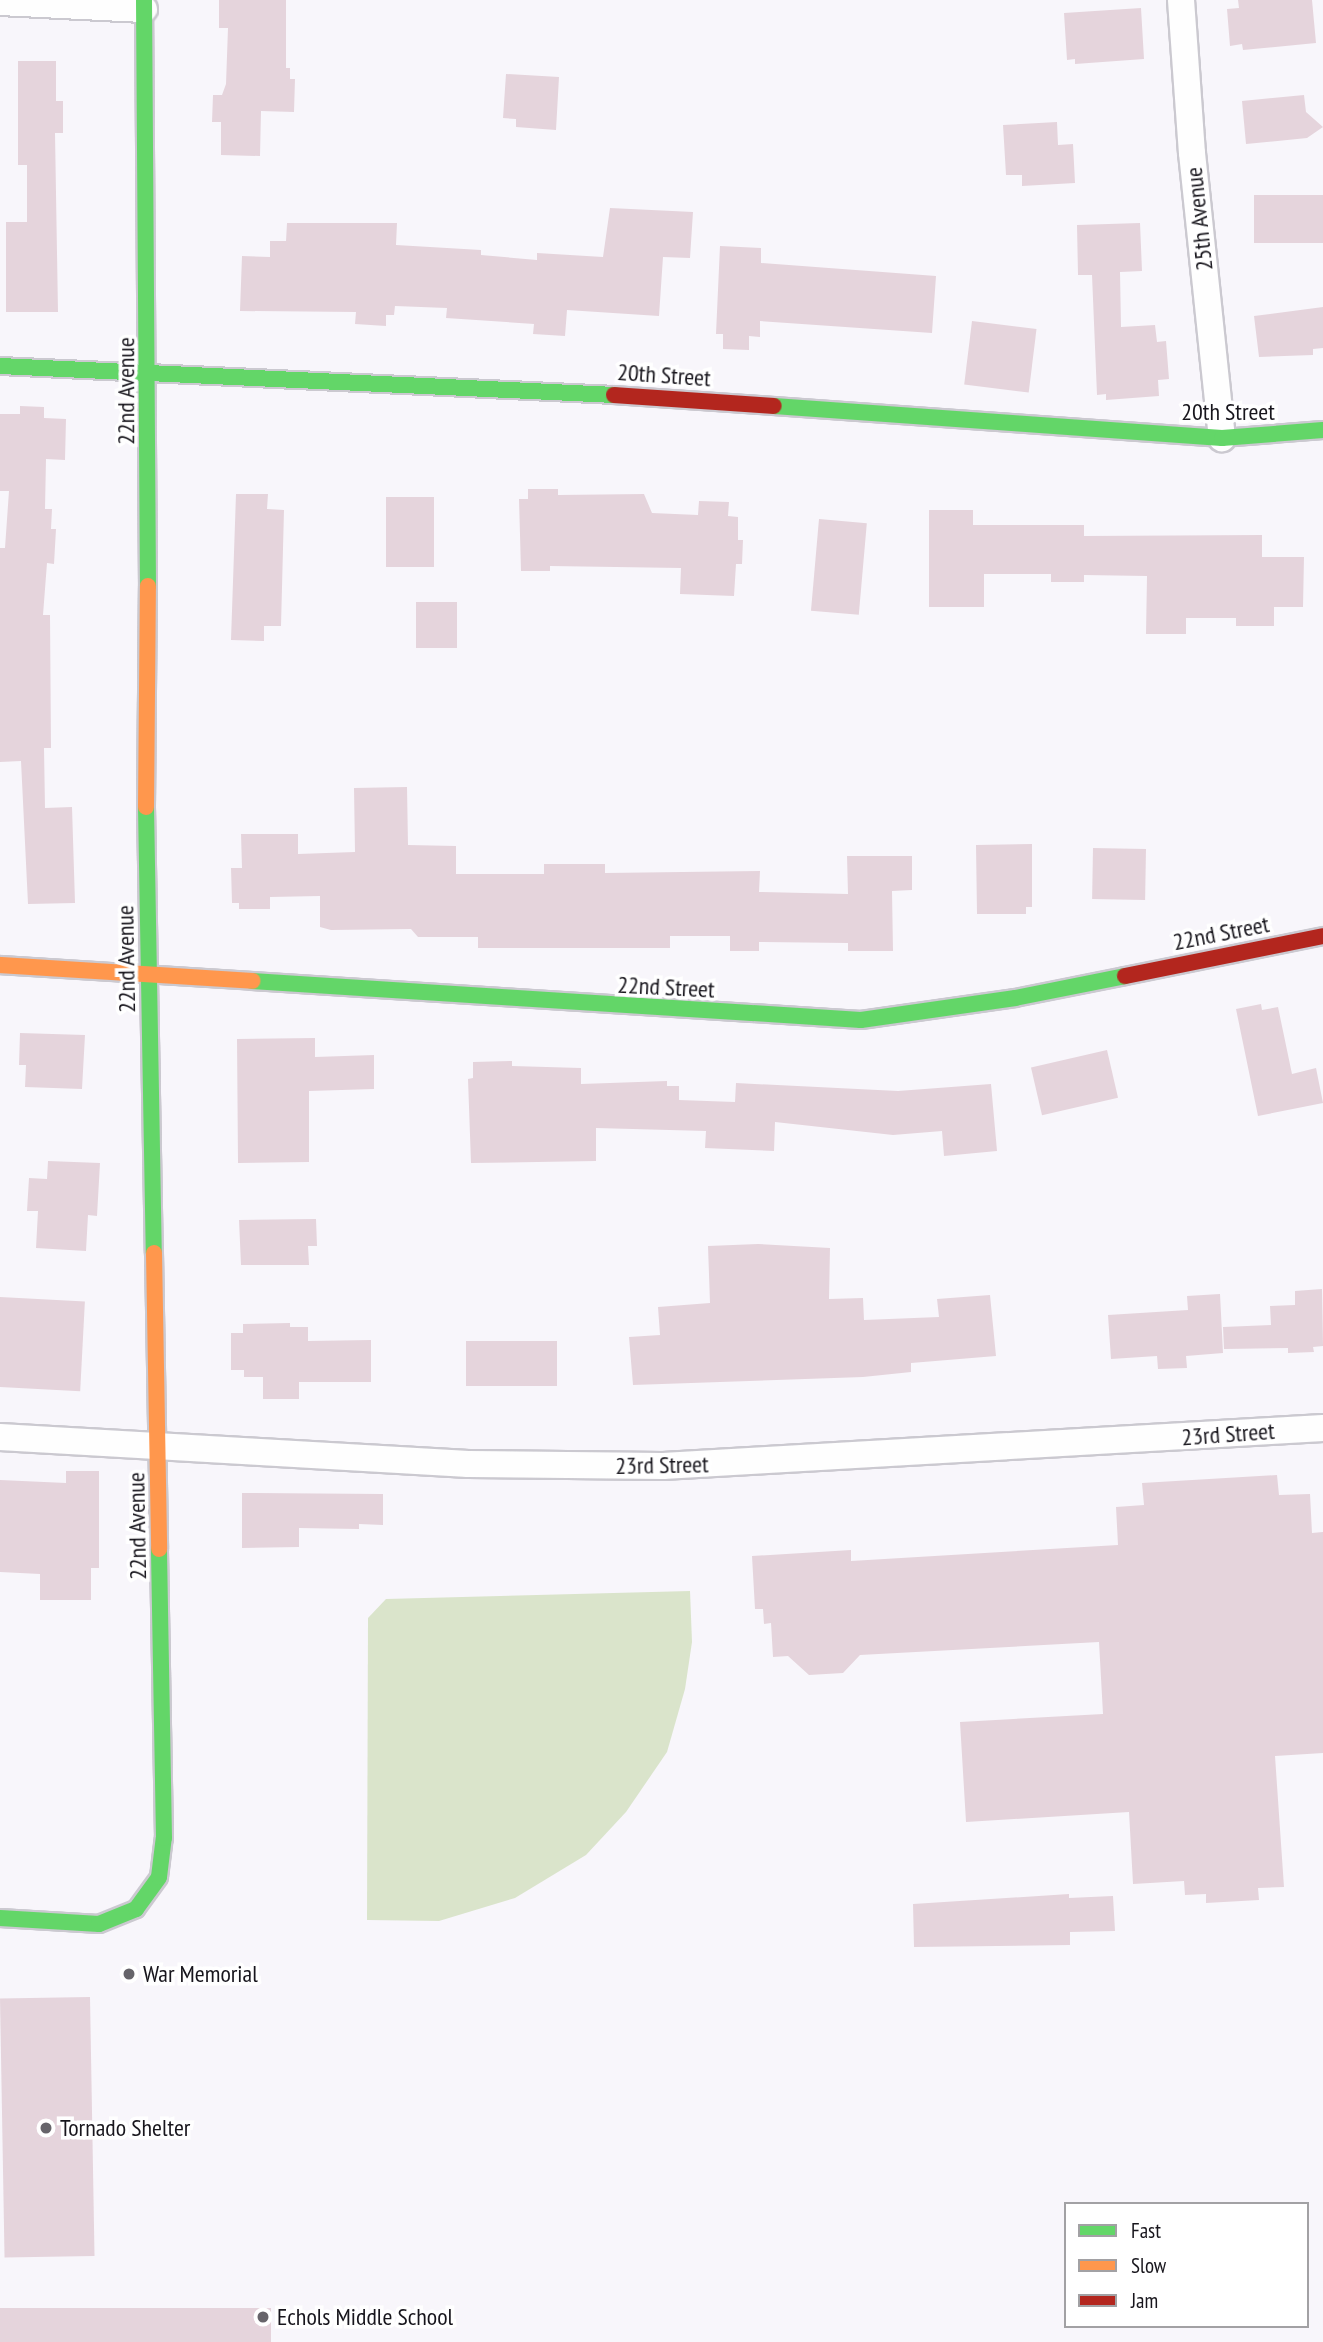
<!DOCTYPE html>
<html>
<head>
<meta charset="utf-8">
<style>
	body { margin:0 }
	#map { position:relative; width:1323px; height:2342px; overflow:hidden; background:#f8f6fb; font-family:"PT Sans Narrow",sans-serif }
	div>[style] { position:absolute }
	.green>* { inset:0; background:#dae4cb }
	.building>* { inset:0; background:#e5d4dc; transform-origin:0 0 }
	.roads { filter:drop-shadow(2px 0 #cbc9d0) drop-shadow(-2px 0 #cbc9d0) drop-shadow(0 2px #cbc9d0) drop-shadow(0 -2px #cbc9d0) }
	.street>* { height:26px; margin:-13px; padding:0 13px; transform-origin:13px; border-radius:13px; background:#fefefe }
	.fast>* { height:16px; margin:-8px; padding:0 8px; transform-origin:8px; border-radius:8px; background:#63d668 }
	.slow>* { height:16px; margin:-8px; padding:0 8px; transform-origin:8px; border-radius:8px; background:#ff974d }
	.jam>* { height:16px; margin:-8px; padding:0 8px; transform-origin:8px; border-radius:8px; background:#b3261e }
	.dots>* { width:19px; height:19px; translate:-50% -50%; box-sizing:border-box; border:4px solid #fff; border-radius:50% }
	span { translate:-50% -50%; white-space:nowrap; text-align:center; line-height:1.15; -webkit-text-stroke:7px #fff; paint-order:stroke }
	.street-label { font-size:24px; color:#17151c }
	.poi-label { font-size:24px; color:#17151c }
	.left { translate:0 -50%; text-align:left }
	.legend { position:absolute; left:1064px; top:2202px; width:245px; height:126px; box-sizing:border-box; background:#fff; border:2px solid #a2a1a4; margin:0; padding:9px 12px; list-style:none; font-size:21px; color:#17151c }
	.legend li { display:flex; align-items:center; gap:14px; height:35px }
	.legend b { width:35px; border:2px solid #a2a1a4 }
</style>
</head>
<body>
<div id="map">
	<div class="green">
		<div style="clip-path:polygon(690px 1591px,692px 1642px,685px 1689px,667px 1752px,626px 1812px,586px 1855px,515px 1898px,439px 1921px,367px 1920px,368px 1618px,386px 1599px)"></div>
	</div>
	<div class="building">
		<div style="clip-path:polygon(219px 0,286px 0,286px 68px,290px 68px,290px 79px,295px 79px,294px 112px,261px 111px,260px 156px,221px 155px,221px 122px,212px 122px,213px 95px,222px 95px,226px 84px,228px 28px,219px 28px)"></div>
		<div style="clip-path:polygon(1238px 0,1312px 0,1316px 43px,1243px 50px,1242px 44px,1230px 46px,1227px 9px,1239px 8px)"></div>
		<div style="clip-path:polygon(1141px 8px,1144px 59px,1075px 64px,1075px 59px,1067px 60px,1064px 13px)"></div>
		<div style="clip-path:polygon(18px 61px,56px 61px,56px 101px,63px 101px,63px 133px,55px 133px,58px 312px,6px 312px,6px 222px,27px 222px,27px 165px,18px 165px)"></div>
		<div style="clip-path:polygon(506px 74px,559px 77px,556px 130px,516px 127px,516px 119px,503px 118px)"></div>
		<div style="clip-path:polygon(1304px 95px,1306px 112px,1323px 127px,1307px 138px,1246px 144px,1242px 101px)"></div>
		<div style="clip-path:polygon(1057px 122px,1058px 145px,1073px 144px,1075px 183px,1022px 186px,1022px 175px,1006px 175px,1003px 125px)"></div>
		<div style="left:1323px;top:195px;width:48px;height:69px;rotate:90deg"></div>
		<div style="clip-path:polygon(610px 208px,693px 212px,690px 258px,663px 257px,659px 316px,567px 310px,565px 336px,533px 334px,534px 324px,446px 318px,447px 308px,395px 306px,394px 315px,386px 315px,386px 326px,355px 324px,356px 312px,240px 311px,242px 256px,270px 257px,270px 241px,286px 241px,287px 223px,397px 223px,396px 245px,481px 250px,481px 255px,537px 260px,537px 253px,603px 257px)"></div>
		<div style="clip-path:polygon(1140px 223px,1142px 271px,1120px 272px,1121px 327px,1155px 325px,1157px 342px,1166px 341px,1169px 379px,1158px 380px,1159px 396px,1106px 400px,1106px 394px,1097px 395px,1092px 275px,1078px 275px,1077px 225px)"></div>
		<div style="clip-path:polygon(720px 246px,761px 248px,761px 263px,936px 276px,932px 333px,760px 321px,760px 337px,749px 336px,749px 350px,723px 349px,723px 334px,716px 334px)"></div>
		<div style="clip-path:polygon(1323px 307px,1323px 348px,1313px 349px,1313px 355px,1259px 357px,1254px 316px)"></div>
		<div style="left:972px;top:321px;width:65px;height:64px;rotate:7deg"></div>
		<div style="clip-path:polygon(20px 406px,44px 407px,44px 418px,66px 419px,65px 460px,46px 459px,45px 509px,52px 509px,51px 529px,56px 529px,54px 564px,47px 563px,43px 615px,50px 615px,51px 748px,44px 748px,45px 808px,72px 807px,75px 903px,28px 904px,21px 761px,0 762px,0 548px,5px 548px,9px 491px,0 491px,0 414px,20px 414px)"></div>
		<div style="clip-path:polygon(528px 489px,558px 489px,558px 495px,644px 494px,652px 513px,698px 515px,699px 501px,729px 502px,728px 516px,738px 517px,738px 540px,743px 540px,742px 564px,736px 564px,734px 596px,680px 594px,681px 568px,550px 566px,550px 571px,521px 571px,519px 499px,528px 499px)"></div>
		<div style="clip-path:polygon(236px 494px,268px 494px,267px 509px,284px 510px,281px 626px,264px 626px,264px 641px,231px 640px)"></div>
		<div style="left:386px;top:497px;width:48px;height:70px"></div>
		<div style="clip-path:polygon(929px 510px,973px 510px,973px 525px,1084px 525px,1084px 536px,1262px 535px,1262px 557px,1304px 557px,1303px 607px,1274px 607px,1274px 626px,1236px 626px,1236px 618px,1186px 618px,1186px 634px,1146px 634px,1147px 576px,1084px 575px,1084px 582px,1051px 582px,1051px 574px,984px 574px,984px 607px,929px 607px)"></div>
		<div style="left:819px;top:519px;width:48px;height:92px;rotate:5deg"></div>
		<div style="left:416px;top:602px;width:41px;height:46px"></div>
		<div style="clip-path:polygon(407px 787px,408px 845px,456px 846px,456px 874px,544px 874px,544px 864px,605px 864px,605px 873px,760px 871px,759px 892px,848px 894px,847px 856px,912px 856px,912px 890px,892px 891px,893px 951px,848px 951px,848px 943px,759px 942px,759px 951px,730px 951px,730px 936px,670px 936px,670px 948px,478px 948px,478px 937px,418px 937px,411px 929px,331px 930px,320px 927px,320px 896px,270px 897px,270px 909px,239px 909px,239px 903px,232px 903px,231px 868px,242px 868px,241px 834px,298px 834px,298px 854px,355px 852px,354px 788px)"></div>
		<div style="clip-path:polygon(1032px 844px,1032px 907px,1026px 907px,1026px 914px,977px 914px,976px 845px)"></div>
		<div style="left:1093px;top:848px;width:53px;height:51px;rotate:1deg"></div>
		<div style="clip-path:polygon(1261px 1004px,1262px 1010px,1278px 1007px,1292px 1074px,1316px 1068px,1323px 1103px,1258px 1116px,1236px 1009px)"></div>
		<div style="clip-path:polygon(20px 1033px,85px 1035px,82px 1089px,25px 1087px,26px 1065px,19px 1065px)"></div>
		<div style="clip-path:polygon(315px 1038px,315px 1057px,374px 1055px,374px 1089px,309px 1091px,309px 1162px,238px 1163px,237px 1039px)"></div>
		<div style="left:1107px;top:1050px;width:49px;height:78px;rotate:77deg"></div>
		<div style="clip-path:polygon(512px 1061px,512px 1066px,581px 1068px,581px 1084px,667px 1081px,667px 1086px,679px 1086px,679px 1100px,735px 1102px,736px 1083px,898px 1091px,991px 1084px,997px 1151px,944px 1156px,942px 1131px,893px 1135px,775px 1122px,774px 1151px,705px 1148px,706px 1131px,596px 1128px,596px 1161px,471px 1163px,468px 1079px,473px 1078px,473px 1062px)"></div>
		<div style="clip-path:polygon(48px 1161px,100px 1163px,97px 1216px,88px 1215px,86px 1251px,36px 1248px,38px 1211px,27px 1211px,29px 1178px,47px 1179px)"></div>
		<div style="clip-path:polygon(316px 1219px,317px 1246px,308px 1246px,309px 1265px,241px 1265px,239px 1220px)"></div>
		<div style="clip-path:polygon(758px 1244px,830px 1248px,829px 1299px,863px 1298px,864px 1320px,939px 1317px,937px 1299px,990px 1295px,996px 1356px,911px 1363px,911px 1372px,863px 1377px,633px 1385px,629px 1337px,660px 1335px,658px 1307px,710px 1303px,708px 1246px)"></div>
		<div style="clip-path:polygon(1322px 1289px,1323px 1346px,1313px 1347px,1314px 1352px,1288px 1353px,1288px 1348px,1224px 1349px,1223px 1327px,1271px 1325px,1270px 1306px,1295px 1305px,1295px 1291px)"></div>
		<div style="clip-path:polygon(1220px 1294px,1223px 1353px,1186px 1356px,1187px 1368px,1158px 1369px,1157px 1356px,1111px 1359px,1108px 1315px,1188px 1310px,1187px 1296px)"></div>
		<div style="left:0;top:1297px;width:85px;height:90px;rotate:3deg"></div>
		<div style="clip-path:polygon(290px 1323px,290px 1327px,308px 1327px,308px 1341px,371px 1340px,371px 1382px,299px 1382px,299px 1399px,263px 1399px,263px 1377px,244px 1377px,244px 1370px,231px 1370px,231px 1333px,243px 1333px,243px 1324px)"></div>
		<div style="left:466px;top:1341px;width:91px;height:45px"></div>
		<div style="clip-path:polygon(66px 1471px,99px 1471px,99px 1568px,91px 1568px,91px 1600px,40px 1600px,40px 1574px,0 1572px,0 1480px,66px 1483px)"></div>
		<div style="clip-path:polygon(1277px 1475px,1279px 1495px,1310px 1494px,1312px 1533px,1323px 1532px,1323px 1753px,1275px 1756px,1284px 1887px,1258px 1888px,1259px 1900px,1206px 1903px,1206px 1894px,1185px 1895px,1184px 1881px,1133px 1884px,1129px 1812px,966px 1822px,960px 1722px,1103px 1714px,1099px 1642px,860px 1655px,843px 1673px,809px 1675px,788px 1656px,773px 1657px,771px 1623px,764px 1624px,763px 1609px,755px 1609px,752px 1556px,851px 1550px,851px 1561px,1118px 1545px,1116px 1507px,1144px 1505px,1142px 1483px)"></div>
		<div style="clip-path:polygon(242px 1493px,383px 1494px,383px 1525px,359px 1524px,359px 1529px,299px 1528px,299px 1547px,242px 1548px)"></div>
		<div style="clip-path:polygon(1069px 1894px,1069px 1898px,1113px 1896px,1115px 1931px,1070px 1932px,1070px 1945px,914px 1947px,913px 1904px)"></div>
		<div style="left:90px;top:1997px;width:259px;height:90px;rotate:89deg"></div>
		<div style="left:271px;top:2308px;width:34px;height:271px;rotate:90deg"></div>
	</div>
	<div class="roads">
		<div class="street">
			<div style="left:1181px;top:0;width:153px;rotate:85.9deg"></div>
			<div style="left:1192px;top:153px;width:287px;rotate:84deg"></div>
			<div style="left:0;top:2px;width:144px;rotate:2.8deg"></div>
			<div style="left:0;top:1437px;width:469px;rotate:3.3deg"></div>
			<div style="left:468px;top:1464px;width:195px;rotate:0.6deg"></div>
			<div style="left:663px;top:1466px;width:661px;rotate:-3.3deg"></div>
		</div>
		<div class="fast">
			<div style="left:144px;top:0;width:586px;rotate:89.61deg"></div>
			<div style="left:0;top:366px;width:615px;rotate:2.7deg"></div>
			<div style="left:774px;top:406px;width:449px;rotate:4.1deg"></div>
			<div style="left:1222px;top:438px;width:101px;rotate:-4.5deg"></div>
			<div style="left:146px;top:807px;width:446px;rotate:89deg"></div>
			<div style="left:252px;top:981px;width:610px;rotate:3.66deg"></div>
			<div style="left:861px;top:1020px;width:156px;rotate:-8.1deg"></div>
			<div style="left:1015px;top:998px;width:112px;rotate:-11.3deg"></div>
			<div style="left:0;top:1918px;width:99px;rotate:3.5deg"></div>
			<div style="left:99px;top:1924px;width:40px;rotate:-22deg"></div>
			<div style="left:136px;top:1909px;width:39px;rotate:-54deg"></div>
			<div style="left:159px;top:1877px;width:39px;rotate:-83deg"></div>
			<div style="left:164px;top:1838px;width:289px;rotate:-91deg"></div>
		</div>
		<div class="slow">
			<div style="left:146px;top:807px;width:221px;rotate:-89.5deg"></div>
			<div style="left:0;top:965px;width:253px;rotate:3.6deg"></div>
			<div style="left:154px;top:1253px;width:296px;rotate:89deg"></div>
		</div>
		<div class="jam">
			<div style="left:614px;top:395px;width:160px;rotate:3.9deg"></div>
			<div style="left:1125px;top:976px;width:202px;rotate:-11.4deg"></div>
		</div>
	</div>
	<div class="dots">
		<div style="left:129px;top:1974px;background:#66646a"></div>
		<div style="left:46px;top:2128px;background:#66646a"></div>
		<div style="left:263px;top:2317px;background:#66646a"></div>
	</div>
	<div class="street-label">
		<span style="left:1199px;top:219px;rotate:-96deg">25th Avenue</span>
		<span style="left:664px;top:375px;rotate:4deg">20th Street</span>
		<span style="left:126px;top:391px;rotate:-90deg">22nd Avenue</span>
		<span style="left:1228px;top:412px">20th Street</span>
		<span style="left:1221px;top:933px;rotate:-11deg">22nd Street</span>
		<span style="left:126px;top:959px;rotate:-91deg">22nd Avenue</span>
		<span style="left:666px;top:987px;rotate:3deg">22nd Street</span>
		<span style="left:1228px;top:1434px;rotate:-4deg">23rd Street</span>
		<span style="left:662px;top:1465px;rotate:-1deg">23rd Street</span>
		<span style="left:137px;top:1526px;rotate:-91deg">22nd Avenue</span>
	</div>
	<div class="poi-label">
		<span class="left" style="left:143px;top:1974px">War Memorial</span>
		<span class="left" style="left:60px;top:2128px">Tornado Shelter</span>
		<span class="left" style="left:277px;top:2317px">Echols Middle School</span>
	</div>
	<ul class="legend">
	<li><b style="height:9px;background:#63d668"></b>Fast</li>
	<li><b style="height:9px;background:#ff974d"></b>Slow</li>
	<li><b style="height:9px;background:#b3261e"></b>Jam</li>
	</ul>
</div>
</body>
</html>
